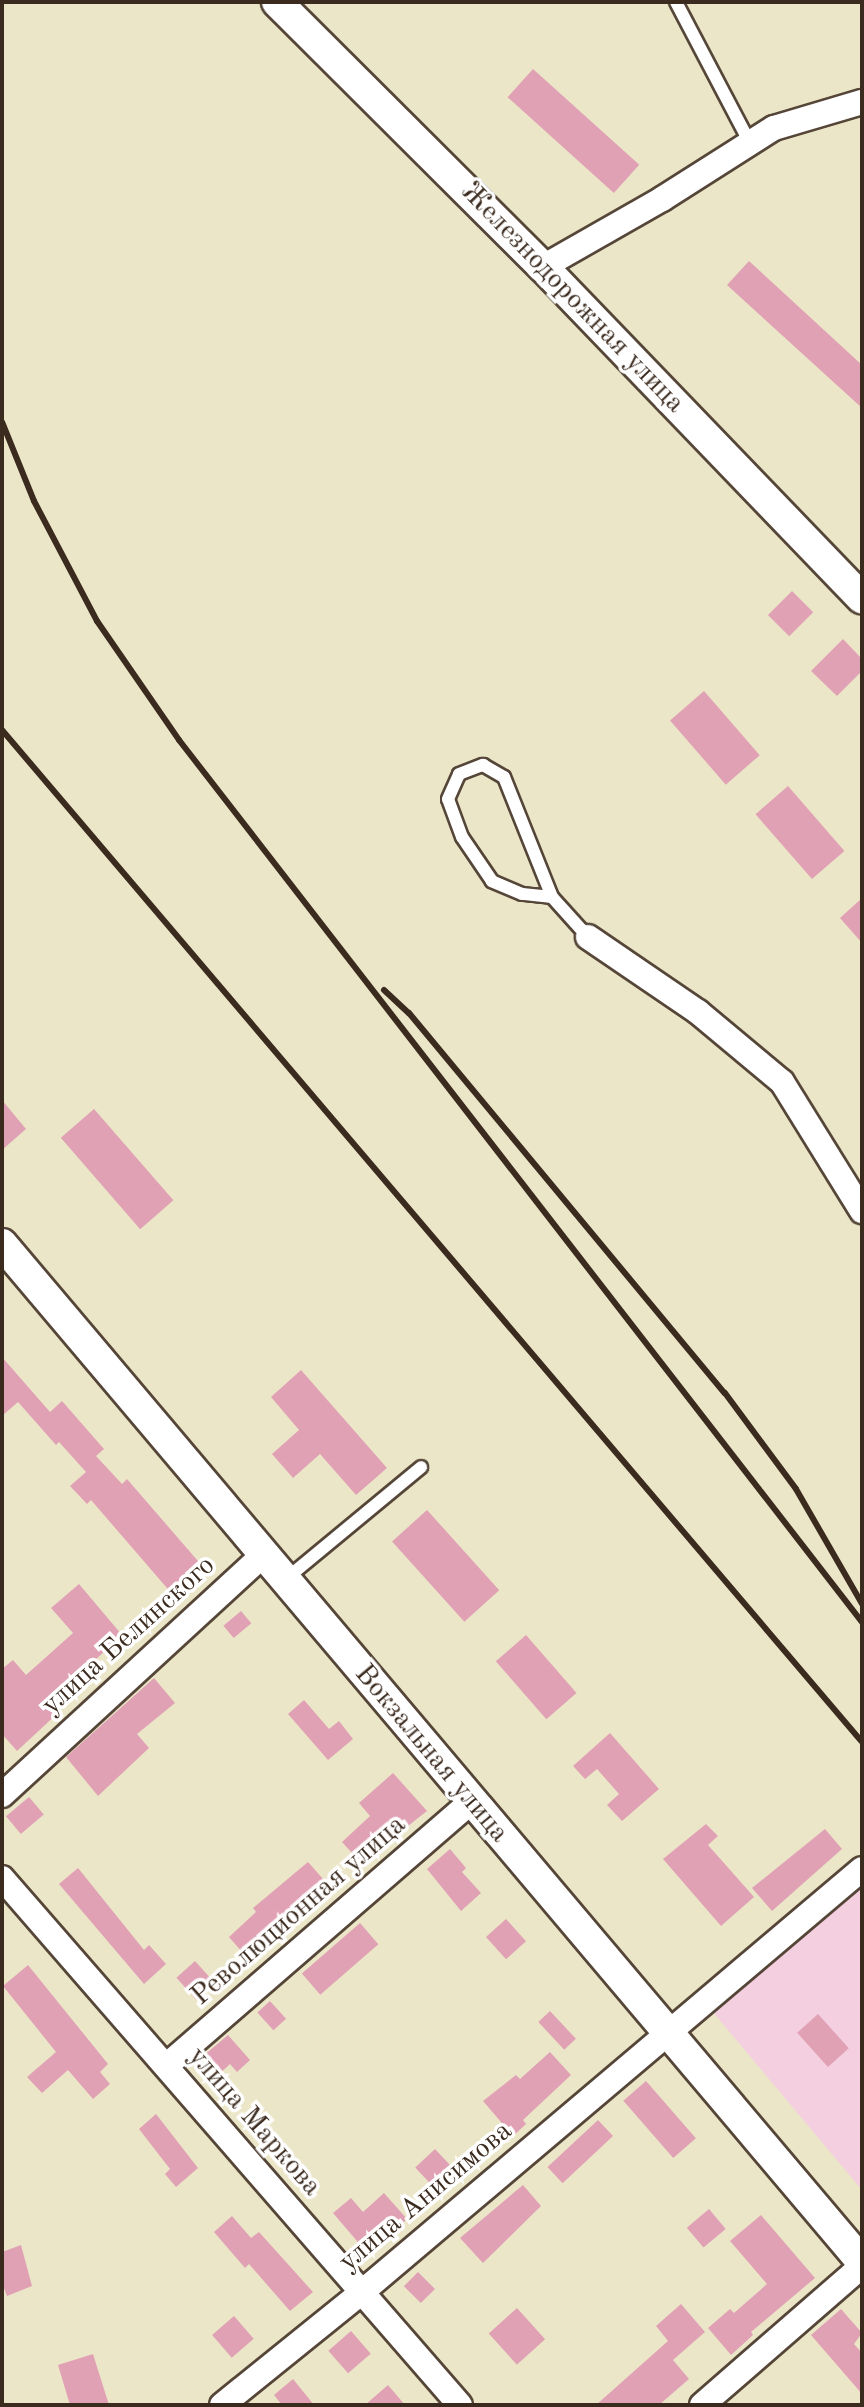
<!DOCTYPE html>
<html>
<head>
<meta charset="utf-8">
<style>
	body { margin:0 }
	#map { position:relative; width:864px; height:2407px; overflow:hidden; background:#ebe6c8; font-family:"Old Standard TT",serif }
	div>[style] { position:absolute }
	.built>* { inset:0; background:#f3cfdf }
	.building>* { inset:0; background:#e1a1b5; transform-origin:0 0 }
	.roads { filter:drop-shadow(2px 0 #554638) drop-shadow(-2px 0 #554638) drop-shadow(0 2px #554638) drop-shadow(0 -2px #554638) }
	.service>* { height:12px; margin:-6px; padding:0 6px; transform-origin:6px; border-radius:6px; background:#fff }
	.minor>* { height:24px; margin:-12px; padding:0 12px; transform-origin:12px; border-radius:12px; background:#fff }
	.tertiary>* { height:30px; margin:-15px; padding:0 15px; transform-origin:15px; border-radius:15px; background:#fff }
	.rail>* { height:6px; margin:-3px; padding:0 3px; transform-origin:3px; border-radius:3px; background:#3b2a1e }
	span { translate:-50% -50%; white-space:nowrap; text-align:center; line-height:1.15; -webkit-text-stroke:7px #fff; paint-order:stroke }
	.street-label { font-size:28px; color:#3b2a1e }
	.frame { position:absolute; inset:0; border:4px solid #3b2a1e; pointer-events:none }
</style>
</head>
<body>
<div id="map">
	<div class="built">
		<div style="clip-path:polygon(862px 1886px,862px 2190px,712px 2011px)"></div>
	</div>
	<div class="building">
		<div style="left:533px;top:69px;width:143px;height:38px;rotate:42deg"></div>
		<div style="clip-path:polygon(749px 261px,862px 365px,862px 408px,727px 285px)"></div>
		<div style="left:792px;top:591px;width:30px;height:34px;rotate:45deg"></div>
		<div style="clip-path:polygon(843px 639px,862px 659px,862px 671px,837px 696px,811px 671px)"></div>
		<div style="left:704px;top:691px;width:85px;height:45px;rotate:49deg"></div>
		<div style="left:788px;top:786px;width:86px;height:43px;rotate:49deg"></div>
		<div style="clip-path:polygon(862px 898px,862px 943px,840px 918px)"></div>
		<div style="clip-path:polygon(2px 1100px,26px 1129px,2px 1150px)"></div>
		<div style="left:94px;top:1109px;width:121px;height:44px;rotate:49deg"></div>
		<div style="clip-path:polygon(2px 1357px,50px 1412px,62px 1401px,104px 1449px,96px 1456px,122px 1484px,127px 1479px,204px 1568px,173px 1595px,91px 1500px,87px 1504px,70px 1486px,86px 1472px,59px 1442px,56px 1445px,18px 1402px,2px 1416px)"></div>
		<div style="clip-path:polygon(301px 1370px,387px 1468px,356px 1495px,320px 1454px,293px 1478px,272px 1454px,299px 1430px,271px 1397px)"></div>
		<div style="left:427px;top:1510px;width:108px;height:47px;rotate:48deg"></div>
		<div style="clip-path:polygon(79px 1584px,122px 1635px,50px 1702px,59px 1712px,17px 1751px,2px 1734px,2px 1669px,13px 1660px,26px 1675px,73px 1633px,51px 1608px)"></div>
		<div style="left:241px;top:1611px;width:16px;height:23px;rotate:50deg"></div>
		<div style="left:526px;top:1635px;width:77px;height:40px;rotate:49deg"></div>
		<div style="clip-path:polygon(154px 1678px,175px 1703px,137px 1734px,149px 1748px,98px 1796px,66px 1757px)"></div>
		<div style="clip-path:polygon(304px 1700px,329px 1729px,339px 1721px,353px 1739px,328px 1760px,288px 1714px)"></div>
		<div style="clip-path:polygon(610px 1733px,659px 1789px,622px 1821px,607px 1805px,619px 1794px,597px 1769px,585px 1779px,573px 1766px)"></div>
		<div style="clip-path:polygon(393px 1773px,427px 1811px,361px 1863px,342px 1842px,370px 1816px,359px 1803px)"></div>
		<div style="left:29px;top:1797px;width:23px;height:30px;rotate:50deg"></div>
		<div style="clip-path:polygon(706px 1824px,718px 1836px,708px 1845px,754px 1897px,721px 1926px,663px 1859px)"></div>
		<div style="clip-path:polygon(825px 1829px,842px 1849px,772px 1911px,752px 1888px)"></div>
		<div style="clip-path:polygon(450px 1849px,466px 1868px,462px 1872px,481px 1893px,461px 1911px,427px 1869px)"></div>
		<div style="clip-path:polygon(308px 1862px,331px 1888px,279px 1938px,277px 1935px,249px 1960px,229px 1937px,256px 1912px,253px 1908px)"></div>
		<div style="clip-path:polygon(78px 1868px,144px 1950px,149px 1945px,166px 1964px,144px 1984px,59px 1884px)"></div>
		<div style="left:506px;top:1919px;width:30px;height:27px;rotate:48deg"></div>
		<div style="left:360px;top:1923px;width:28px;height:77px;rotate:49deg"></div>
		<div style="left:195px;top:1961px;width:30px;height:25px;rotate:48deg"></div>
		<div style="clip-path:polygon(28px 1965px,108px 2064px,100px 2072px,110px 2084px,93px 2099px,68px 2070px,42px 2093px,27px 2077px,56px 2052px,3px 1986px)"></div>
		<div style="left:270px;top:2001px;width:24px;height:17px;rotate:48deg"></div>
		<div style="left:550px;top:2011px;width:38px;height:16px;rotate:47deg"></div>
		<div style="left:818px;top:2014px;width:46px;height:28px;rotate:48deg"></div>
		<div style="clip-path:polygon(228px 2035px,250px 2060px,237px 2072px,230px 2064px,218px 2075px,202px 2057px)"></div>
		<div style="clip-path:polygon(550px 2052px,571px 2075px,523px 2120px,526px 2124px,513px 2136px,483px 2101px,516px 2075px,520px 2079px)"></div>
		<div style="left:646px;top:2081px;width:76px;height:30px;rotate:49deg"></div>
		<div style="clip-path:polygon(156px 2114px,198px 2168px,176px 2187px,165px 2174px,170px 2169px,139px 2129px)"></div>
		<div style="left:598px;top:2120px;width:22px;height:69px;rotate:47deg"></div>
		<div style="left:435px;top:2149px;width:38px;height:27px;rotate:47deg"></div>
		<div style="clip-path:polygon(523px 2185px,541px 2206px,483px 2263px,460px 2238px)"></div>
		<div style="clip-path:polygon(384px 2193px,407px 2219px,368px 2254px,333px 2213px,351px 2198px,363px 2212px)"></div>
		<div style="left:709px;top:2209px;width:26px;height:29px;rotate:50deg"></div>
		<div style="clip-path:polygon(761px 2215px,815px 2278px,751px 2332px,753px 2335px,731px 2355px,708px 2328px,730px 2309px,734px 2313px,767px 2284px,730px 2241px)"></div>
		<div style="clip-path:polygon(232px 2216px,251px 2238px,259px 2232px,313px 2292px,290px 2311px,249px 2264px,245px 2268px,214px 2232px)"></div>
		<div style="clip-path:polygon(21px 2245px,32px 2286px,7px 2296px,2px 2283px,2px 2252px)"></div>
		<div style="left:418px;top:2272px;width:24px;height:20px;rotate:45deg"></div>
		<div style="clip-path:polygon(681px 2304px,705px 2332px,673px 2360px,689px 2379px,659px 2405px,596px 2405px,668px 2341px,656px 2326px)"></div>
		<div style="left:517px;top:2308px;width:42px;height:38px;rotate:48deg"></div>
		<div style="clip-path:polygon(841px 2309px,862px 2333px,854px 2344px,862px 2353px,862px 2394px,811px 2335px)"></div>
		<div style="left:234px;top:2316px;width:30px;height:29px;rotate:49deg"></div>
		<div style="left:351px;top:2331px;width:30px;height:30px;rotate:49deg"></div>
		<div style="clip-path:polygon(93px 2354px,109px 2405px,70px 2405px,58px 2365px)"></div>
		<div style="clip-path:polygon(293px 2379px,314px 2405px,282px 2405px,274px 2395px)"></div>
		<div style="clip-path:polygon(388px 2385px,405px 2405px,365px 2405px)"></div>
	</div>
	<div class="roads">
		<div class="service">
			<div style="left:676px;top:2px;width:159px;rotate:62.3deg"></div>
			<div style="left:552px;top:897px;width:30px;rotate:-174deg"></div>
			<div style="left:522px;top:894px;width:33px;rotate:-157deg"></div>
			<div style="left:492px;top:881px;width:53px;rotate:-124.3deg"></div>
			<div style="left:462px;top:837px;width:40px;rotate:-110.2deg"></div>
			<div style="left:448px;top:799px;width:27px;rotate:-66deg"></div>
			<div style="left:459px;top:774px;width:26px;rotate:-21deg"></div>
			<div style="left:483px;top:765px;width:24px;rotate:30deg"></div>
			<div style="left:504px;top:777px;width:129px;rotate:68.2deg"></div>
			<div style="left:552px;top:897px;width:54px;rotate:48deg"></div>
			<div style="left:287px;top:1578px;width:174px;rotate:-39.6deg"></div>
		</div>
		<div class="minor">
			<div style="left:543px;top:267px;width:137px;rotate:-29.7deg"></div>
			<div style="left:662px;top:199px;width:133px;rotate:-32.4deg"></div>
			<div style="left:774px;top:128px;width:92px;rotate:-16.5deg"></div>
			<div style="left:588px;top:937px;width:133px;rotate:34.3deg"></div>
			<div style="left:698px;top:1012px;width:109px;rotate:39.8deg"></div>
			<div style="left:782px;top:1082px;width:152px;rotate:58.2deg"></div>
			<div style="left:2px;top:1795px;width:355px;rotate:-42.6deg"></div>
			<div style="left:2px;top:1878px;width:698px;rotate:49.01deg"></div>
			<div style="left:166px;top:2066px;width:403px;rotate:-40.9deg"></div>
			<div style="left:222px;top:2405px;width:180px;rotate:-38.9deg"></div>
			<div style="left:362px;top:2292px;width:655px;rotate:-40.23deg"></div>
			<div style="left:702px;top:2405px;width:212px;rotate:-41deg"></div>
		</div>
		<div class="tertiary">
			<div style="left:277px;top:2px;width:375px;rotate:44.9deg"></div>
			<div style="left:543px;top:267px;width:460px;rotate:46.1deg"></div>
			<div style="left:2px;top:1244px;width:1333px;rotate:49.81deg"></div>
		</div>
	</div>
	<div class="rail">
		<div style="left:2px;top:422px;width:85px;rotate:67.9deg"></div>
		<div style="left:34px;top:501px;width:136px;rotate:62.3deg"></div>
		<div style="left:97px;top:621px;width:145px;rotate:55.4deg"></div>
		<div style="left:179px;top:740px;width:1116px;rotate:52.25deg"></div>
		<div style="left:2px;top:730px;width:1328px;rotate:49.64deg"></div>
		<div style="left:384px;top:990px;width:34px;rotate:43deg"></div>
		<div style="left:409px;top:1013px;width:494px;rotate:50.3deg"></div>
		<div style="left:725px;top:1393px;width:119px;rotate:53.5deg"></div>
		<div style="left:796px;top:1489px;width:133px;rotate:60.1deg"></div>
	</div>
	<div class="street-label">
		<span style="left:572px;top:298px;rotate:46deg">Железнодорожная улица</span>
		<span style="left:129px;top:1636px;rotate:-42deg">улица Белинского</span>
		<span style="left:431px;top:1754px;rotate:50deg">Вокзальная улица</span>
		<span style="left:299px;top:1911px;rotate:-41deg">Революционная улица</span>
		<span style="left:254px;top:2122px;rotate:49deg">улица Маркова</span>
		<span style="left:426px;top:2197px;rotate:-40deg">улица Анисимова</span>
	</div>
	<div class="frame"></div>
</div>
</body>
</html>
